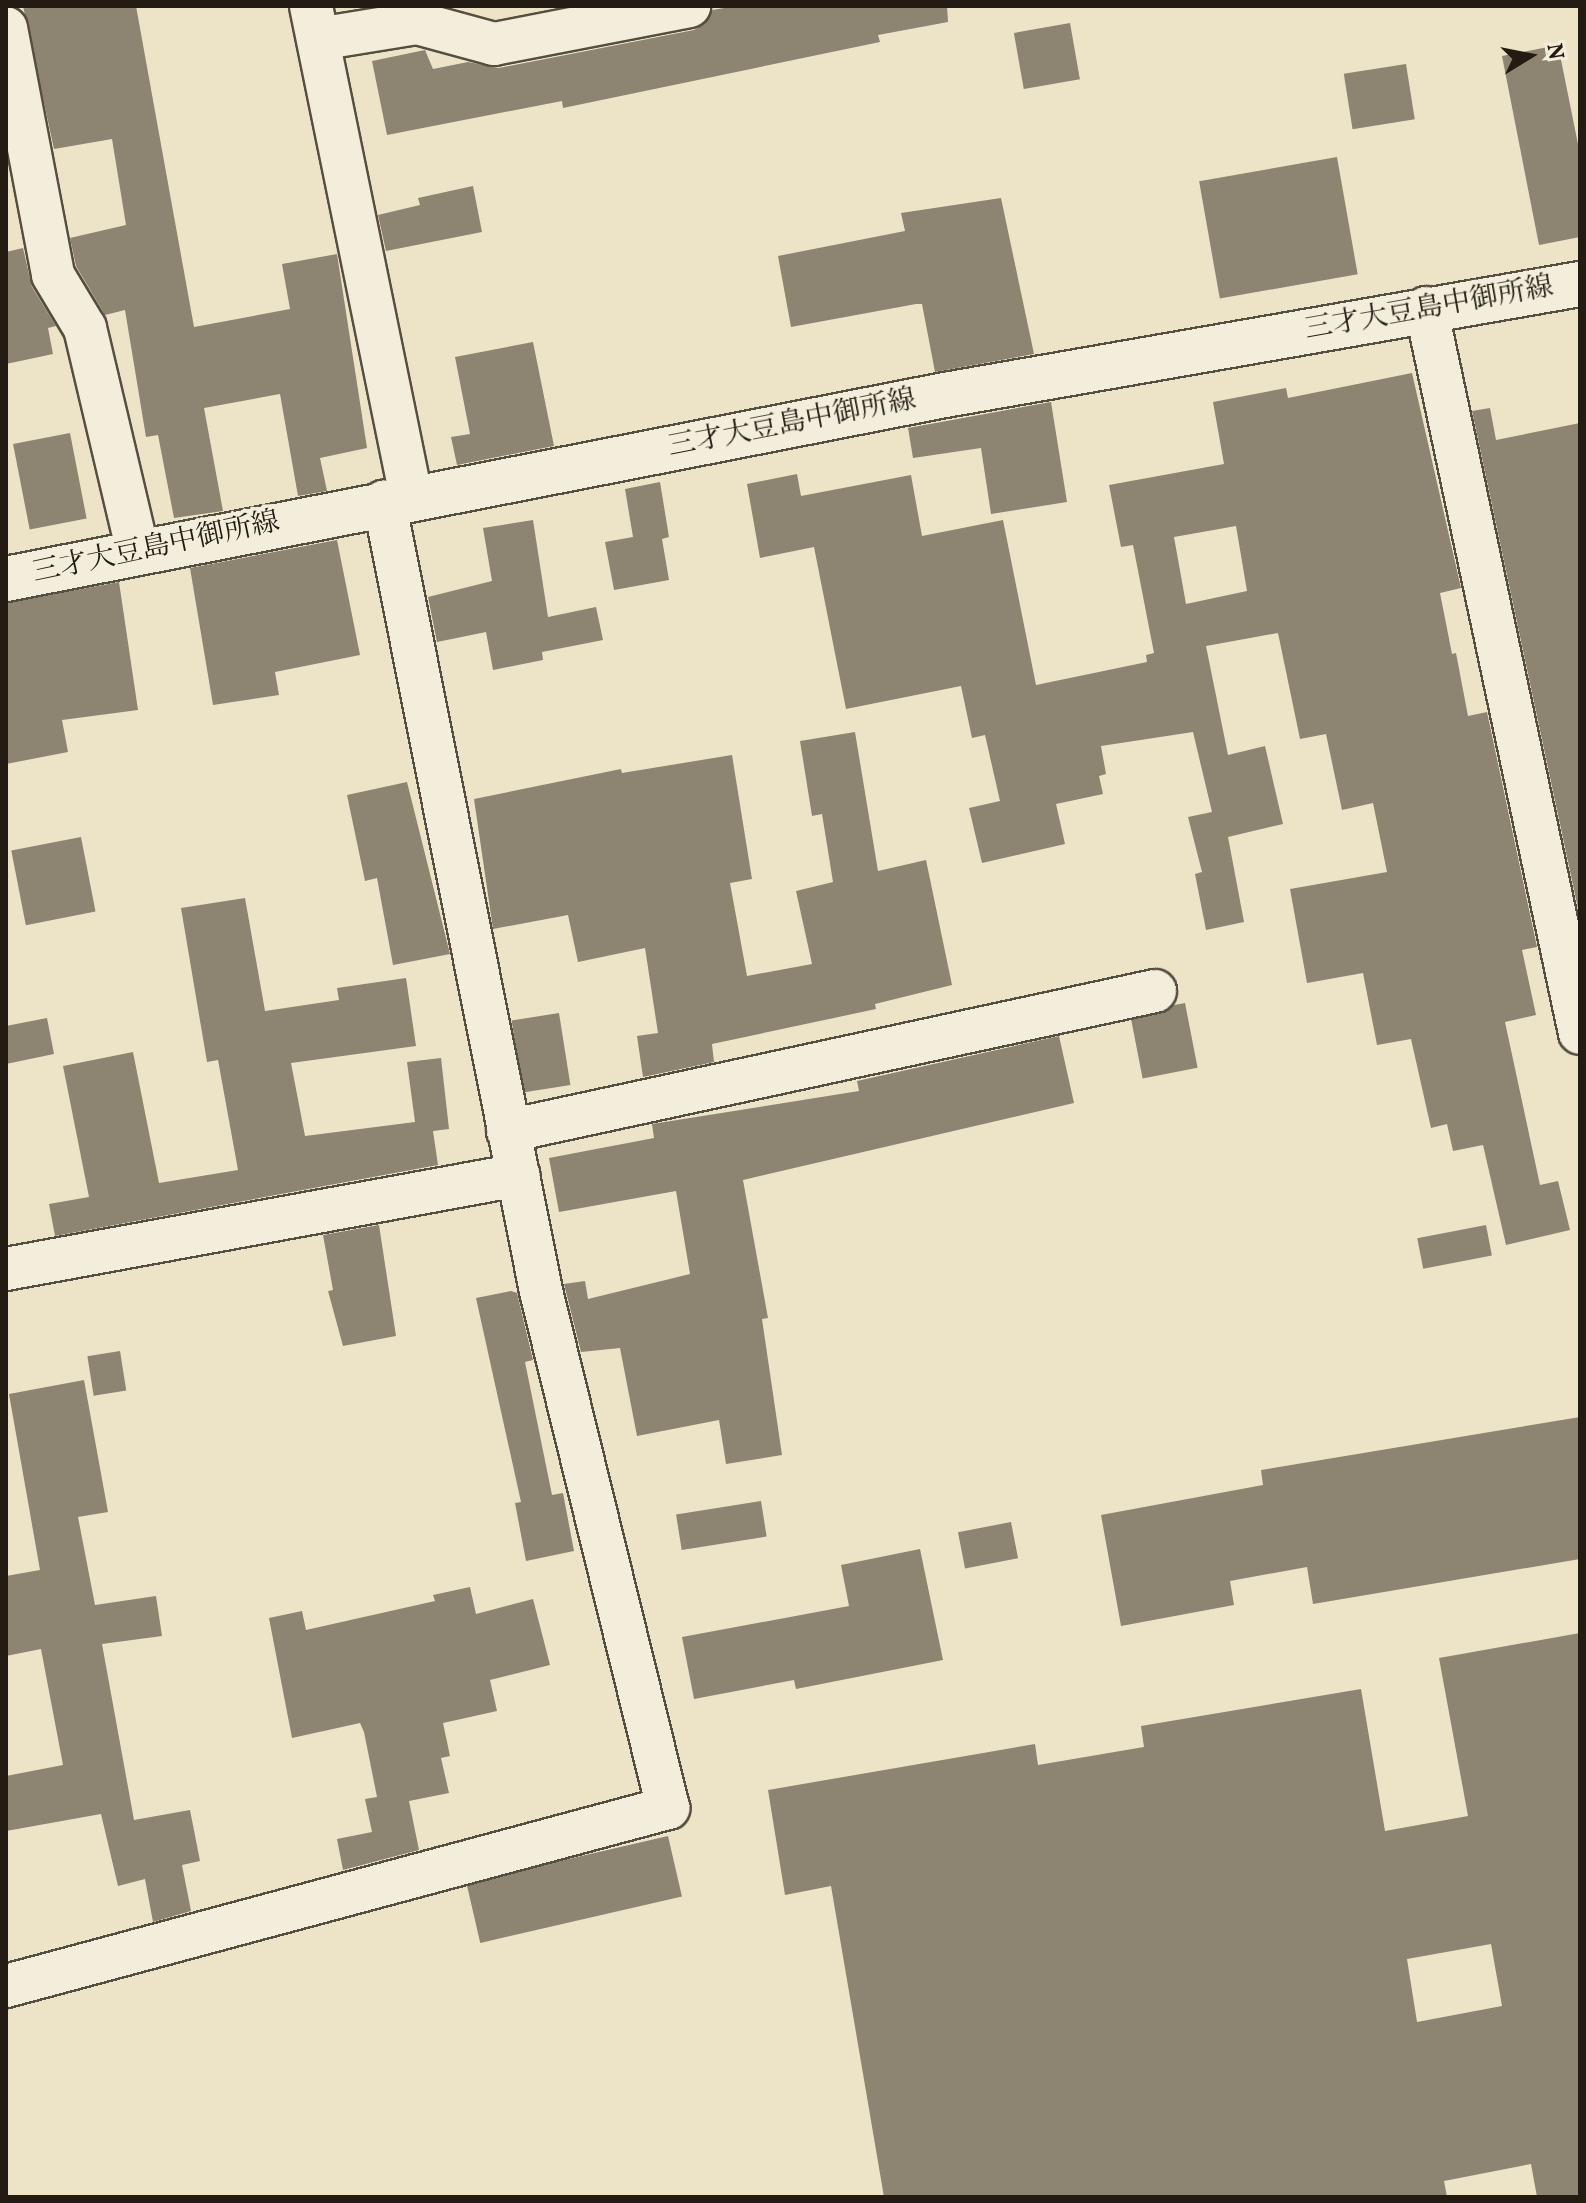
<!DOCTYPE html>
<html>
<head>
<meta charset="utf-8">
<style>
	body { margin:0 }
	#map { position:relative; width:1586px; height:2203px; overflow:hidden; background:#ede4c8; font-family:Vollkorn,"Noto Serif JP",serif }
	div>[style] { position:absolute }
	.building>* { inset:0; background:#8d8471; transform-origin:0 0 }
	.roads { filter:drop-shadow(2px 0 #564e40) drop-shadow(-2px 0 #564e40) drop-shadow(0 2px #564e40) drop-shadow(0 -2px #564e40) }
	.street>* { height:42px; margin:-21px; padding:0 21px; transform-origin:21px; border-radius:21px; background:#f3eddb }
	.secondary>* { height:44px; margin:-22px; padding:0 22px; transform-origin:22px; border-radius:22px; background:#f3eddb }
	span { translate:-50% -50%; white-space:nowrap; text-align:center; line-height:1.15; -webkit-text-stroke:7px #f3eddb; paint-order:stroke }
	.street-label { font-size:28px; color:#241c13 }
	.frame { position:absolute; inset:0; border:8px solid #241c13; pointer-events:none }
	.north { position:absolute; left:1490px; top:16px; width:80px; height:80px; -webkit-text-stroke:6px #f3eddb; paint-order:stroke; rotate:80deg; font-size:22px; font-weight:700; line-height:32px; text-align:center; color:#241c13 }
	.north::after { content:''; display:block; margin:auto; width:28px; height:36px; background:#241c13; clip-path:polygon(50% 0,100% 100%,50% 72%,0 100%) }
</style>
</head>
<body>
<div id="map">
	<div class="building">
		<div style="clip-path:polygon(23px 6px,136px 6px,194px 327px,290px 309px,282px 264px,337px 254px,367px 448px,320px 458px,327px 491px,298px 496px,280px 394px,204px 408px,223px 511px,174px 518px,158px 435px,146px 437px,125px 310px,105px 315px,76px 266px,70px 238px,126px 225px,112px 139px,54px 149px)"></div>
		<div style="clip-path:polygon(737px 6px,947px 6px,948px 22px,878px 35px,880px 42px,563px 108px,562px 101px,387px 135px,372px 61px,425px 50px,433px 69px,468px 62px,499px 68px,694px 30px,705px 24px,712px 10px)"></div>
		<div style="left:1070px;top:23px;width:57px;height:57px;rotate:80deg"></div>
		<div style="clip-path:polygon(1558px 45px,1580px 154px,1580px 237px,1539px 245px,1502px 56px)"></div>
		<div style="left:1406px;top:64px;width:56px;height:63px;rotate:81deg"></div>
		<div style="left:1337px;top:157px;width:119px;height:140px;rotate:80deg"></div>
		<div style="clip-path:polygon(473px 186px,482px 232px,386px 251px,378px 215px,420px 205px,418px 198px)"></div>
		<div style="clip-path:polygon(1001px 198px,1034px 354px,935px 372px,922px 304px,916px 304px,791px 327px,778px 256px,905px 231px,901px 213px)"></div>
		<div style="clip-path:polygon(23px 248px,32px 287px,56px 326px,48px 328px,53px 354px,6px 364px,6px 252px)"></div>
		<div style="clip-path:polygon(533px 342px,554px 446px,457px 465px,451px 437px,470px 434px,455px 357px)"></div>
		<div style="clip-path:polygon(evenodd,1412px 373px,1461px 588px,1440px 593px,1452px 654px,1456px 653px,1468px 716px,1487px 712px,1537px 947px,1522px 950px,1536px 1015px,1505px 1022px,1540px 1185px,1558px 1181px,1570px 1230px,1506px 1245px,1483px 1145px,1453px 1151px,1447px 1124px,1431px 1128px,1411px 1039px,1377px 1045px,1363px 973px,1307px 983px,1290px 889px,1387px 872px,1373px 803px,1342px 810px,1326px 734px,1300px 739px,1278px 633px,1206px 646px,1228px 755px,1265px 746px,1283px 824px,1228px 837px,1244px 922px,1206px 930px,1195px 874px,1202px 872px,1188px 817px,1212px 812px,1193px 732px,1101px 746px,1106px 774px,1099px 776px,1103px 794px,1056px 804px,1065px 844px,982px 863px,969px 808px,1000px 801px,985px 735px,972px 738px,961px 686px,846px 709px,814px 547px,760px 558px,747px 484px,797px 474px,801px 496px,911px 475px,922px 536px,1003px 520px,1036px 685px,1147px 662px,1146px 655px,1154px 653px,1133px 545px,1121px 547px,1109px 485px,1224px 464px,1213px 402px,1286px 388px,1288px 398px,1412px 373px,1236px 526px,1247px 591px,1186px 604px,1174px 537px,1236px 526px)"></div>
		<div style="clip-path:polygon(1051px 402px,1067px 502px,991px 514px,981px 448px,913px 458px,908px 428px)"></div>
		<div style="clip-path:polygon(1490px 408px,1496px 440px,1580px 423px,1580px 918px,1472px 411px)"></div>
		<div style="left:70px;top:433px;width:87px;height:58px;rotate:79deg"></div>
		<div style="clip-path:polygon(660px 482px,669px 537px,662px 539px,669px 580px,614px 590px,605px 542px,633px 537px,625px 489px)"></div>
		<div style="clip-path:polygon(533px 520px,548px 617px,596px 607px,603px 640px,542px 652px,543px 660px,493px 670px,486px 632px,437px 642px,428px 597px,492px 581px,483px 528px)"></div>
		<div style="clip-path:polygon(337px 540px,360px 655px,275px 672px,279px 695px,213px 705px,190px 568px)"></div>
		<div style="clip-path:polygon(119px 582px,138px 710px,62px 720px,68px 752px,6px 764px,6px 603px)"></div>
		<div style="clip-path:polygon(855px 732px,878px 871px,926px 860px,952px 985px,875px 1004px,876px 1009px,712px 1044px,714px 1062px,643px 1077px,637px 1036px,658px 1033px,645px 948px,578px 962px,568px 915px,493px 929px,474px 799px,621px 769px,622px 773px,732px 755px,752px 879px,730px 883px,747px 976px,812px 964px,796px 891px,833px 882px,822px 814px,812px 816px,800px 741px)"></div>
		<div style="clip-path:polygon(407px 782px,450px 954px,393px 965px,377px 878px,365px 881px,347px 795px)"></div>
		<div style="left:81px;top:837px;width:76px;height:71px;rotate:79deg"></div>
		<div style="clip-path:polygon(245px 898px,265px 1011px,339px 1000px,337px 988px,406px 978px,416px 1046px,291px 1063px,305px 1136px,415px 1122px,407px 1062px,441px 1058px,449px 1129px,433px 1131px,438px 1165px,55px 1236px,49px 1204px,89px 1197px,63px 1066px,133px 1052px,159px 1183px,238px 1170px,218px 1060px,207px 1062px,181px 908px)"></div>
		<div style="left:1185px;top:1003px;width:66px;height:56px;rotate:79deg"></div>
		<div style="left:559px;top:1013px;width:73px;height:48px;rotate:81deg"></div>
		<div style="clip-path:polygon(47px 1018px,54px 1054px,6px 1064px,6px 1026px)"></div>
		<div style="clip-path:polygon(1059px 1036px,1074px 1103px,743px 1180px,768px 1318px,762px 1319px,782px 1455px,726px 1464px,719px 1420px,637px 1436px,620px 1348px,581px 1352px,564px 1284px,585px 1281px,588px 1299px,690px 1274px,676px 1191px,559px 1212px,549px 1158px,654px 1138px,652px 1124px,859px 1091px,857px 1081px)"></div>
		<div style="clip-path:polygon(379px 1225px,396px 1336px,343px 1346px,328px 1291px,333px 1290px,323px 1235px)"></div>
		<div style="left:1486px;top:1225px;width:31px;height:70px;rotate:79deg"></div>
		<div style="clip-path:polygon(511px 1291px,517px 1293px,533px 1360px,525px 1362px,552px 1495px,563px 1493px,574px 1551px,526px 1561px,515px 1503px,521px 1502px,476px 1298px)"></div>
		<div style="left:120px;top:1351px;width:40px;height:33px;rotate:81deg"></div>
		<div style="clip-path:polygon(84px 1380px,108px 1512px,78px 1517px,95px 1605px,156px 1596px,162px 1636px,102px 1644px,134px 1820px,190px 1810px,200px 1861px,182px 1865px,191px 1911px,153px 1922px,145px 1879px,118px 1886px,101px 1814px,6px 1831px,6px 1776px,63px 1765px,41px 1649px,6px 1656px,6px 1576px,40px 1570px,9px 1394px)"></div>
		<div style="clip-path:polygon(1580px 1417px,1580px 1559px,1313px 1604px,1307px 1567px,1230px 1581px,1234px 1605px,1121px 1626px,1101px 1515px,1263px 1485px,1261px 1470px)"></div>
		<div style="left:761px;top:1501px;width:36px;height:86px;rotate:81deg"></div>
		<div style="left:1011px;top:1522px;width:37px;height:54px;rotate:79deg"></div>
		<div style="clip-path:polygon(920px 1549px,943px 1660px,796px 1689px,794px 1680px,694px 1699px,682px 1637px,849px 1606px,841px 1565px)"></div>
		<div style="clip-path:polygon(470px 1587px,476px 1614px,533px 1599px,550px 1665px,490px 1680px,497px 1711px,443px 1723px,450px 1756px,441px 1758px,449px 1793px,409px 1801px,419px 1850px,343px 1870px,337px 1839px,372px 1832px,365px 1799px,377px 1797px,364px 1732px,360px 1723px,292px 1738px,269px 1618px,302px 1611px,306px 1630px,435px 1601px,433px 1595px)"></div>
		<div style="clip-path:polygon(evenodd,1580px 1633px,1580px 2197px,1537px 2197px,1531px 2164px,1444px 2181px,1447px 2197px,884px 2197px,831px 1886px,785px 1895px,768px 1790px,1035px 1744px,1038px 1765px,1144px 1747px,1141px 1726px,1361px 1689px,1385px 1831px,1468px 1816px,1439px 1658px,1580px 1633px,1491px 1944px,1502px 2006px,1417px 2022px,1407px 1959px,1491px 1944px)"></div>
		<div style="left:668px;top:1836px;width:62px;height:207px;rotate:77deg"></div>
	</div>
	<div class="roads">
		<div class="street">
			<div style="left:311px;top:6px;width:500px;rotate:78.47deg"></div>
			<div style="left:6px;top:28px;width:251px;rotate:79.2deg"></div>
			<div style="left:53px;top:275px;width:62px;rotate:58.9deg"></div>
			<div style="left:85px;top:328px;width:230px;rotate:76.7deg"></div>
			<div style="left:318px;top:39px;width:100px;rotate:-9.2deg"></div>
			<div style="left:417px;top:23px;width:80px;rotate:15.3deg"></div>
			<div style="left:494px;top:44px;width:199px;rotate:-11deg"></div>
			<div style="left:1426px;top:308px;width:741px;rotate:78.01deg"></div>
			<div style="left:508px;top:1131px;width:662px;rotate:-12.21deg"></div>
			<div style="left:6px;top:1269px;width:521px;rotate:-10.4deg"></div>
			<div style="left:6px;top:1986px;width:686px;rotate:-15.05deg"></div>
			<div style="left:668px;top:1808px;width:532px;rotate:-103.8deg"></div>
			<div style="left:541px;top:1291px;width:805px;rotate:-101.24deg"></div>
		</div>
		<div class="secondary">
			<div style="left:6px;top:579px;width:957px;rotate:-11.09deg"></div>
			<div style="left:945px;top:395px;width:645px;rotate:-9.92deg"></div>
		</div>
	</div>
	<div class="street-label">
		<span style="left:1429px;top:309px;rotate:-10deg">三才大豆島中御所線</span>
		<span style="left:792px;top:424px;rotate:-11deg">三才大豆島中御所線</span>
		<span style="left:156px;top:548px;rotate:-12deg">三才大豆島中御所線</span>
	</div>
	<div class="frame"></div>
	<div class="north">N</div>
</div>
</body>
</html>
